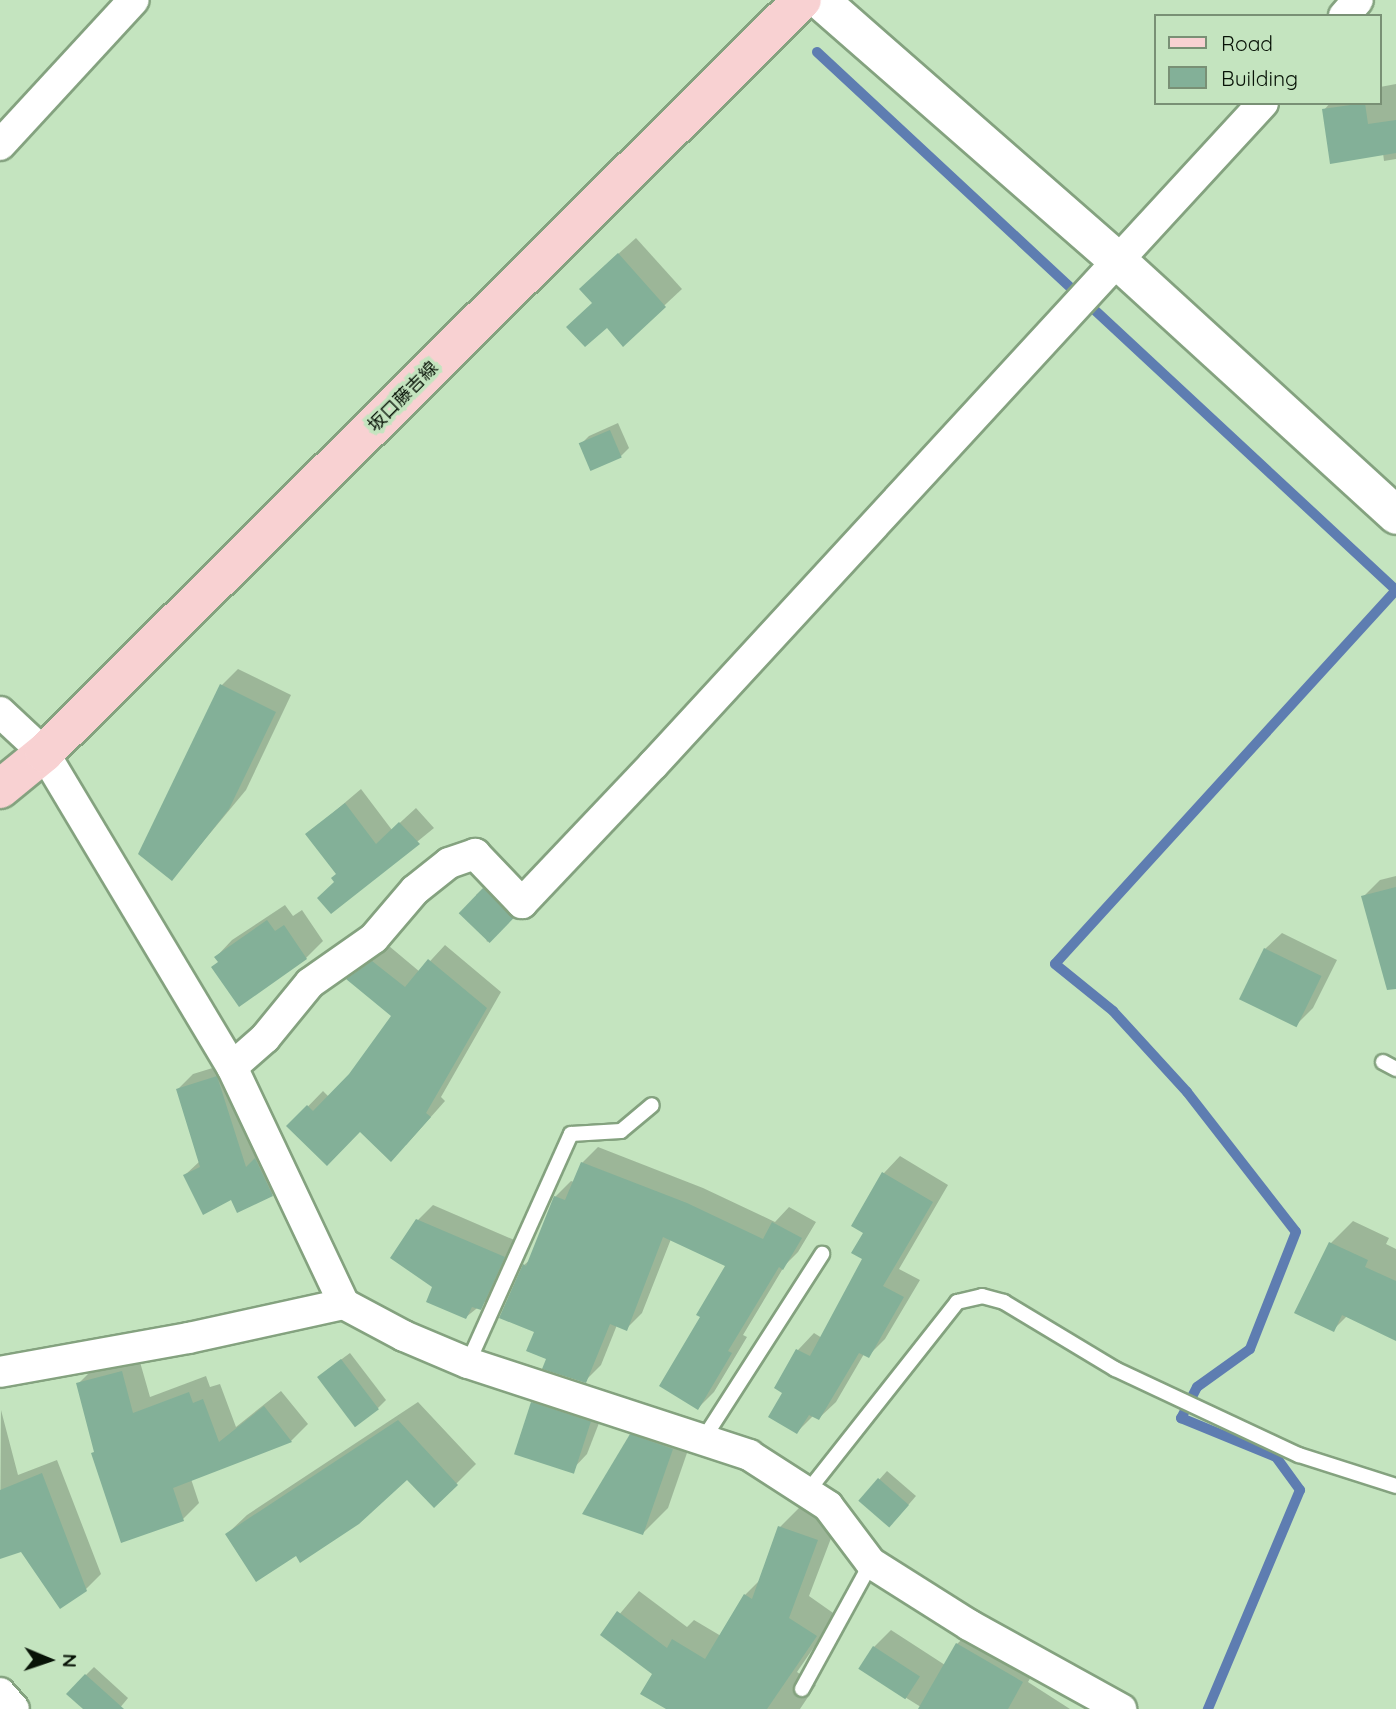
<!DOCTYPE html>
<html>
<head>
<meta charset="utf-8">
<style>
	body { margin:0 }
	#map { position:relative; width:1396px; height:1709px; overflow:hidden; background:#c4e4bf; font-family:Quicksand,"Noto Sans JP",sans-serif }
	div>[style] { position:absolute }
	.shadow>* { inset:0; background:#0003 }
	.stream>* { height:10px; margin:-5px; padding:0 5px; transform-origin:5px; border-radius:5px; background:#5e7db1 }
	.building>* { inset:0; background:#83b098; transform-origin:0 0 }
	.roads { filter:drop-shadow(2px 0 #84a27f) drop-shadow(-2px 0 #84a27f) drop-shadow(0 2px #84a27f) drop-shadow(0 -2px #84a27f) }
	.service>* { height:14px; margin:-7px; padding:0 7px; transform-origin:7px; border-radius:7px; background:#fff }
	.minor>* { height:30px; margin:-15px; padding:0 15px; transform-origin:15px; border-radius:15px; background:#fff }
	.tertiary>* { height:37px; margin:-18.5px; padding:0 18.5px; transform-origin:18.5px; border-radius:18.5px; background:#fff }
	.secondary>* { height:38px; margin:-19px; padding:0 19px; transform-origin:19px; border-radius:19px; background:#f8d1d2 }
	span { translate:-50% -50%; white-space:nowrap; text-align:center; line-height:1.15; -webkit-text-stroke:7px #c4e4bf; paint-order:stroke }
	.street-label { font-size:18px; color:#081307 }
	.legend { position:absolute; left:1154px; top:14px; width:228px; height:91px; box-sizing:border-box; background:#c4e4bf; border:2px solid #799075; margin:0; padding:9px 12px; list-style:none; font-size:21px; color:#081307 }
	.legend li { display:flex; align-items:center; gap:14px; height:35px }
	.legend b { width:35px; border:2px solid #799075 }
	.north { position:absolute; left:14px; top:1625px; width:70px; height:70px; -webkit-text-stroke:5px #c4e4bf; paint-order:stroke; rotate:92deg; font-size:19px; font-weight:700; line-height:28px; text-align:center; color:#081307 }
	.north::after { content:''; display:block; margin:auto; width:24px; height:32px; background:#081307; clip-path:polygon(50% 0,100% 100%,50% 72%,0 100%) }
</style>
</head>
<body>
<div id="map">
	<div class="shadow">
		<div style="clip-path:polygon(1396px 84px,1396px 159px,1384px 161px,1383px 153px,1324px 110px,1330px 103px,1380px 103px,1380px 87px)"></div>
		<div style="clip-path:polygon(636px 238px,682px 289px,623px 344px,598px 272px)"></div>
		<div style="clip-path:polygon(618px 423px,629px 448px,621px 456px,592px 469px,581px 444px,589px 436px)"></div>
		<div style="clip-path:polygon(238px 669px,291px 695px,246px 790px,172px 879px,222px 685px)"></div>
		<div style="clip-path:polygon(361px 789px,392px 830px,416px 808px,434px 828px,331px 912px,338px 873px,308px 834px)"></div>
		<div style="clip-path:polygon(501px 872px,530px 900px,487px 942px,476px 895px)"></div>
		<div style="clip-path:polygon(1396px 876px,1396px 946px,1363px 897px,1380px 880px)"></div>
		<div style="clip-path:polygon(285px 905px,293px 916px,302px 910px,323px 941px,306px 958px,219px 961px,216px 957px,232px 940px)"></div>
		<div style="clip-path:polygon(1282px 933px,1337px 960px,1313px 1008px,1296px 1025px,1265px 949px)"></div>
		<div style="clip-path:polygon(445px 945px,501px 992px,441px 1097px,445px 1101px,406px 1145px,360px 1130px,289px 1126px,323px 1091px,329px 1097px,350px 1075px,393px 1016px,348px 979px,389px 946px,420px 972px)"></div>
		<div style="clip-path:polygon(232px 1062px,287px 1180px,272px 1195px,231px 1198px,185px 1175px,200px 1161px,178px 1089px,193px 1074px)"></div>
		<div style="clip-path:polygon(598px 1147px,703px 1188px,775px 1222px,789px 1207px,816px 1222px,798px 1252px,785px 1265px,743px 1335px,747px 1337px,714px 1392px,698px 1408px,702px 1317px,728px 1266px,671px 1239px,642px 1313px,626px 1329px,617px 1325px,601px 1365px,585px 1381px,548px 1358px,536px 1331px,524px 1265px,531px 1259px,555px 1197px,571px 1181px,574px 1182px,582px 1163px)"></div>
		<div style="clip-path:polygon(900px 1156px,948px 1185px,899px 1269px,920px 1280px,885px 1339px,868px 1356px,864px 1354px,836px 1402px,819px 1418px,814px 1415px,797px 1432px,785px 1392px,798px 1350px,814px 1333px,822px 1338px,864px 1259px,865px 1232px,853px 1225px,884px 1173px)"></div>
		<div style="clip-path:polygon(433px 1205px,519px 1242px,496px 1293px,466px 1317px,418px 1220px)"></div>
		<div style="clip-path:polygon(1353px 1221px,1389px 1238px,1386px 1244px,1396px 1249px,1396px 1339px,1347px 1316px,1333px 1330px,1297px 1313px,1331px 1243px)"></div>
		<div style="clip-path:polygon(350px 1353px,386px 1400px,378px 1408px,350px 1418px,327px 1370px)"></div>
		<div style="clip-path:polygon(138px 1355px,150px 1397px,206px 1376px,210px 1387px,220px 1384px,236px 1427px,281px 1391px,308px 1424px,291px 1441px,191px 1479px,199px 1503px,183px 1519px,95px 1451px,78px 1384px,95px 1367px)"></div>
		<div style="clip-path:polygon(549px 1386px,606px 1405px,587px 1454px,571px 1471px,532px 1403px)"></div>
		<div style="clip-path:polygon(418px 1402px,476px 1464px,434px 1506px,407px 1477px,296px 1554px,227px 1534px,247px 1515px)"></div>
		<div style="clip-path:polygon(1px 1410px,18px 1475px,57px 1460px,101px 1574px,86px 1589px,21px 1550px,0 1557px)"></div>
		<div style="clip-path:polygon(656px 1410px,697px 1424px,668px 1508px,643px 1533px,631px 1435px)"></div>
		<div style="clip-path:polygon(887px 1471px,916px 1496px,897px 1518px,860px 1501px)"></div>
		<div style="clip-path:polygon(801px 1506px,838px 1520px,809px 1596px,836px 1615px,797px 1672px,816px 1685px,800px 1709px,669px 1709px,654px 1674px,602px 1635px,639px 1591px,687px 1627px,694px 1620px,721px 1636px,745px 1595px,761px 1579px,780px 1527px)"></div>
		<div style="clip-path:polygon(974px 1628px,1038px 1665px,1028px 1682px,1070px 1709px,924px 1709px,860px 1669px,874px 1647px,891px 1630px,945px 1665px,957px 1644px)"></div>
		<div style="clip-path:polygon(94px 1667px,128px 1698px,119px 1709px,85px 1709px,86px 1675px)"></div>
	</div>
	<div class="stream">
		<div style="left:817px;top:52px;width:790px;rotate:42.9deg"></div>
		<div style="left:1396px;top:590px;width:506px;rotate:132.36deg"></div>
		<div style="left:1055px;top:964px;width:75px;rotate:39deg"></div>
		<div style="left:1113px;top:1011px;width:110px;rotate:47.6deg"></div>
		<div style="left:1187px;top:1092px;width:177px;rotate:52.1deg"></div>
		<div style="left:1296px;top:1232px;width:126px;rotate:111.5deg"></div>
		<div style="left:1250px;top:1349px;width:65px;rotate:144.4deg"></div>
		<div style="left:1197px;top:1387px;width:35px;rotate:117deg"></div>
		<div style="left:1181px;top:1418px;width:103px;rotate:22.3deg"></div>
		<div style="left:1276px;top:1457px;width:41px;rotate:54deg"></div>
		<div style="left:1300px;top:1490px;width:238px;rotate:112.8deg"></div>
	</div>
	<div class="building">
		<div style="clip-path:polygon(1365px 103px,1368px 124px,1396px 120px,1396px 153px,1330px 164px,1322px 109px)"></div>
		<div style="clip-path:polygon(618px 253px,666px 307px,623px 347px,607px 328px,585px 347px,566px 327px,592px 303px,579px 289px)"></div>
		<div style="left:610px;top:430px;width:30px;height:34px;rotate:67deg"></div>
		<div style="clip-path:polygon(220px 684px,276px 712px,229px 809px,172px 881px,138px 854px)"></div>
		<div style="clip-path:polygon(345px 803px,376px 844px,399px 822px,420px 844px,331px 914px,317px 898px,334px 882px,331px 878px,336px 874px,305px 834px)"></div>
		<div style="clip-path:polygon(1396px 887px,1396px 989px,1387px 990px,1361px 896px)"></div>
		<div style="left:483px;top:888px;width:43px;height:35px;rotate:44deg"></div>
		<div style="clip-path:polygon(267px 920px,275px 931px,284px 925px,307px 959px,239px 1007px,211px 967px,218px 962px,214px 957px)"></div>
		<div style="left:1264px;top:948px;width:64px;height:57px;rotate:26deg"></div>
		<div style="clip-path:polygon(428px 959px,487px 1008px,426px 1113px,431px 1117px,391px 1162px,360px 1132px,327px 1166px,286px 1126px,307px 1105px,313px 1111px,349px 1074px,391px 1016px,346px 979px,372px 961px,405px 987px)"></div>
		<div style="clip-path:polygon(217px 1076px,246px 1167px,255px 1158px,273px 1196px,237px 1213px,231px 1200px,203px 1215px,183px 1175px,200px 1167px,176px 1089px)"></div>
		<div style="clip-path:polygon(581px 1162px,687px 1203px,763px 1239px,772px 1222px,802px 1238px,783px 1270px,779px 1267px,728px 1351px,732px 1353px,698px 1410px,659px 1386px,700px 1317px,696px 1315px,725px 1266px,663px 1237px,627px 1331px,610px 1324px,586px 1383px,542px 1369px,546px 1359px,526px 1351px,534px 1332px,499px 1318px,523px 1264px,526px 1266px,554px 1196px,565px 1200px)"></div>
		<div style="clip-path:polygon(882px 1172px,933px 1202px,883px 1286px,904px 1297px,869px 1358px,859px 1353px,819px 1420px,809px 1415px,797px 1434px,768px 1417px,782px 1393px,774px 1388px,796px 1349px,810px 1356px,862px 1259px,851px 1253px,863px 1233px,851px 1226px)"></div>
		<div style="clip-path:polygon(416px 1219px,505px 1257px,481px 1310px,472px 1307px,466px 1319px,426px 1302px,432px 1287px,390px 1258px)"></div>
		<div style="clip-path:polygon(1329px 1242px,1368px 1260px,1365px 1267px,1396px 1281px,1396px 1341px,1342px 1315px,1334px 1332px,1294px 1313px)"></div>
		<div style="left:341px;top:1359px;width:63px;height:30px;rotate:53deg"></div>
		<div style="clip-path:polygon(122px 1371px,133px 1413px,189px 1392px,193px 1403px,203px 1399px,219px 1442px,264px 1406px,292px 1442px,173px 1488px,184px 1521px,121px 1543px,91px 1453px,94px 1452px,76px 1383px)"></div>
		<div style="left:531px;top:1402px;width:63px;height:55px;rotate:18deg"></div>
		<div style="clip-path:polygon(398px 1420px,458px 1485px,434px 1508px,407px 1480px,359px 1524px,300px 1563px,296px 1556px,256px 1582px,225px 1534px)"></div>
		<div style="clip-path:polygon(630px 1434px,673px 1449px,643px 1535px,582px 1514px)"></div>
		<div style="clip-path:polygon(42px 1473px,87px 1591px,60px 1609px,21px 1552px,0 1559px,0 1490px)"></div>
		<div style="left:878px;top:1478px;width:41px;height:30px;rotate:41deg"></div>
		<div style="clip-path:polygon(778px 1526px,818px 1540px,789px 1618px,817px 1636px,767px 1709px,666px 1709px,640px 1694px,652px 1674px,600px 1635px,617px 1611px,667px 1648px,672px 1639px,705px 1659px,744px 1594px,752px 1599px)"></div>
		<div style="clip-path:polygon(956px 1643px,1023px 1682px,1008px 1709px,918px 1709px)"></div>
		<div style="left:873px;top:1646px;width:56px;height:27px;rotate:33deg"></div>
		<div style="clip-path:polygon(85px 1674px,124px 1709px,83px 1709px,66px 1694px)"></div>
	</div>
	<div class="roads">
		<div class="service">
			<div style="left:1383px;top:1062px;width:15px;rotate:28deg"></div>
			<div style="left:468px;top:1363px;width:251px;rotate:-65.8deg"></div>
			<div style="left:571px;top:1134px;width:50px;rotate:-3.4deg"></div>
			<div style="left:621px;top:1131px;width:40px;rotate:-40deg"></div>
			<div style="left:704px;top:1438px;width:219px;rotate:-57.3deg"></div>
			<div style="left:808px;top:1491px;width:241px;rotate:-51.7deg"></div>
			<div style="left:957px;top:1302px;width:26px;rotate:-13deg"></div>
			<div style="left:982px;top:1296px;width:23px;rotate:15deg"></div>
			<div style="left:1004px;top:1302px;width:130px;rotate:31.1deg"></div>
			<div style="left:1115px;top:1369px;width:203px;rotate:25.1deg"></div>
			<div style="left:1299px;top:1455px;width:102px;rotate:17.7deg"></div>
			<div style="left:802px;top:1689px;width:144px;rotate:-61.3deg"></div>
		</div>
		<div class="minor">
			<div style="left:1344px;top:16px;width:21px;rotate:-49deg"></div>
			<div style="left:0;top:145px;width:197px;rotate:-47.3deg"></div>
			<div style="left:0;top:712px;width:60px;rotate:43deg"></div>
			<div style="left:44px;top:753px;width:366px;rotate:59.1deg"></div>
			<div style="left:232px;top:1067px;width:262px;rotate:64.7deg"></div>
			<div style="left:344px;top:1304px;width:68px;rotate:28.1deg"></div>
			<div style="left:404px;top:1336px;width:69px;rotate:22.9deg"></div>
			<div style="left:468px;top:1363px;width:296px;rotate:18.1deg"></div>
			<div style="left:749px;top:1455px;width:94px;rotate:32.8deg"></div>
			<div style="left:828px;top:1506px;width:71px;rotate:53deg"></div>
			<div style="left:871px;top:1563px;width:116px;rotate:32.3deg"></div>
			<div style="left:969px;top:1625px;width:174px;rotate:28.9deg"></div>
			<div style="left:232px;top:1067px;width:44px;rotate:-41.3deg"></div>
			<div style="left:265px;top:1038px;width:71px;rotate:-50.7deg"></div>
			<div style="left:310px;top:983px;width:78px;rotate:-35.1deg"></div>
			<div style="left:374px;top:938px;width:63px;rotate:-49.5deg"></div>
			<div style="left:415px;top:890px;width:43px;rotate:-38.5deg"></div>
			<div style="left:449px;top:863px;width:28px;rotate:-19deg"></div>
			<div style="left:475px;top:854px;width:68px;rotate:46.2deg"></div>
			<div style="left:522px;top:903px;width:190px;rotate:-46.5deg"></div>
			<div style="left:653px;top:765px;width:900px;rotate:-47.34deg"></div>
			<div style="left:0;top:1372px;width:192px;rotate:-10.2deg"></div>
			<div style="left:189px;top:1338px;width:159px;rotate:-12.4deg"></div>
			<div style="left:0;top:1693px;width:21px;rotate:49deg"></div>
		</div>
		<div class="tertiary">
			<div style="left:820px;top:0;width:395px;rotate:41.2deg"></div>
			<div style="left:1117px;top:260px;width:378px;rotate:42.4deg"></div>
		</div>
		<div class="secondary">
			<div style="left:0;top:789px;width:57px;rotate:-39.3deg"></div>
			<div style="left:44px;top:753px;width:1068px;rotate:-44.81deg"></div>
		</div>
	</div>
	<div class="street-label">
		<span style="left:403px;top:397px;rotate:-45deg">坂口藤吉線</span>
	</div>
	<ul class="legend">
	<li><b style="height:9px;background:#f8d1d2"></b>Road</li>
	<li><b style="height:19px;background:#83b098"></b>Building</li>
	</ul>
	<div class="north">N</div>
</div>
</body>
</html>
